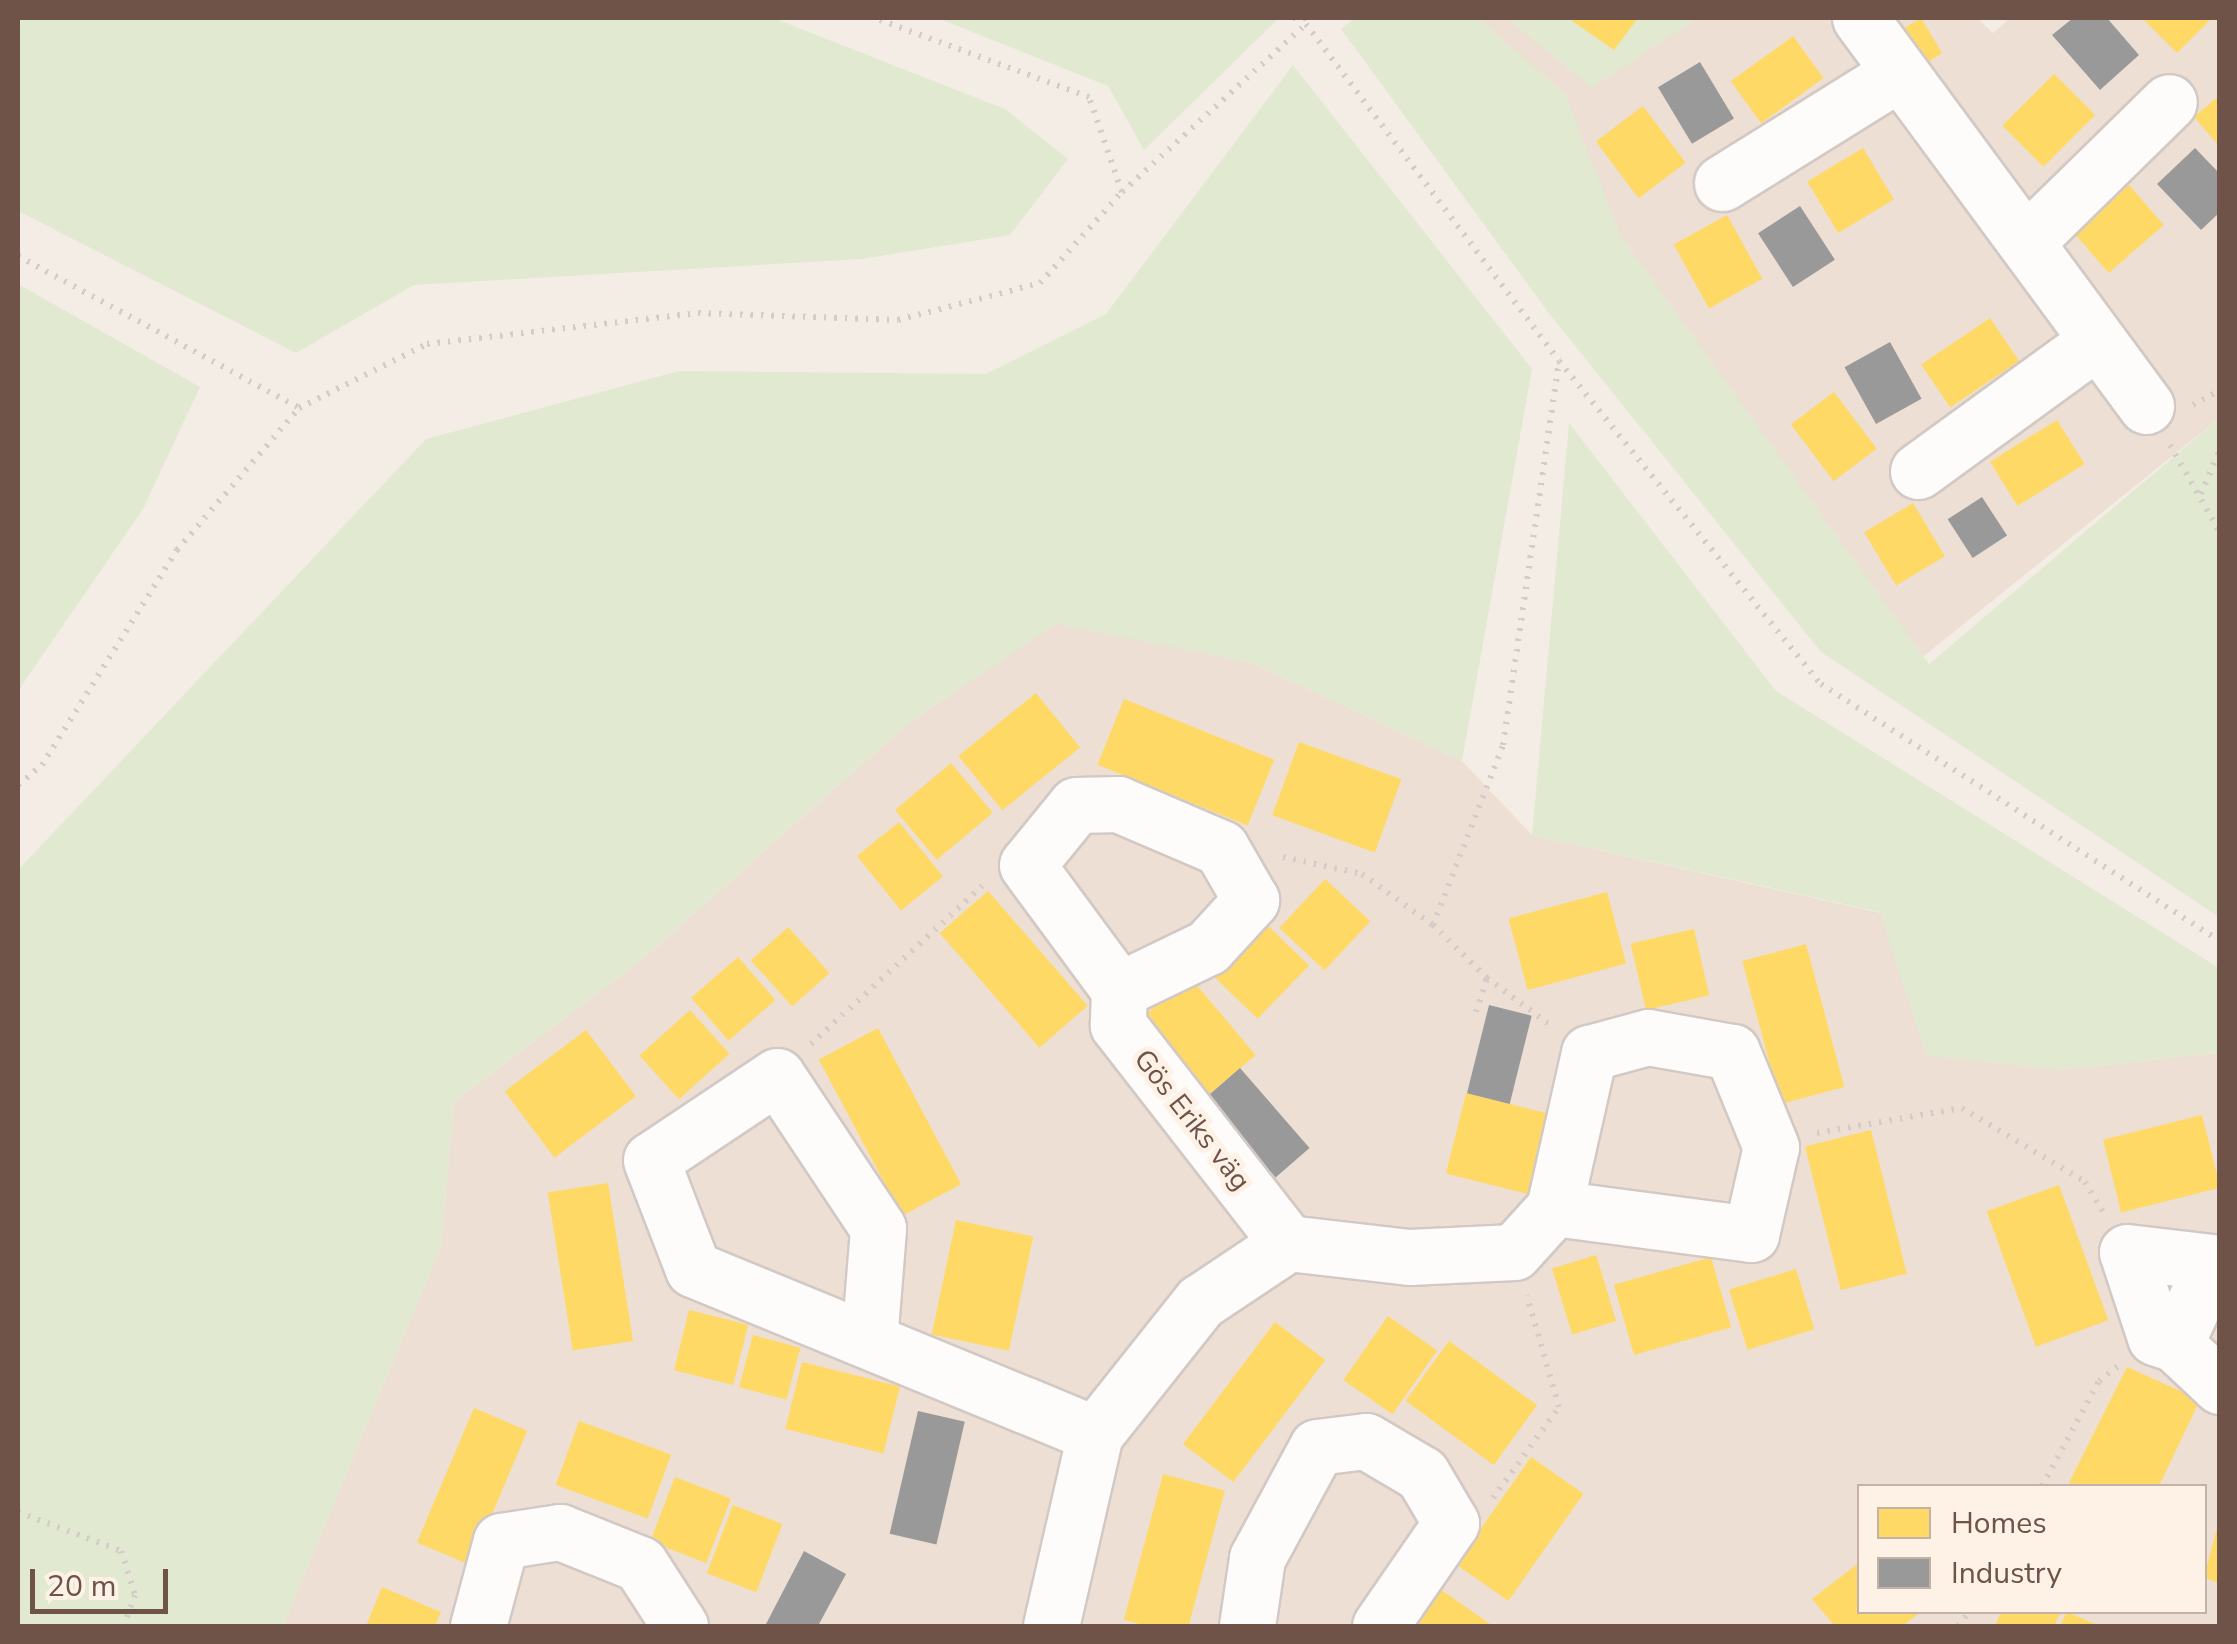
<!DOCTYPE html>
<html>
<head>
<meta charset="utf-8">
<style>
	body { margin:0 }
	#map { position:relative; width:2237px; height:1644px; overflow:hidden; background:#f4ede6; font-family:"Nunito Sans",sans-serif }
	div>[style] { position:absolute }
	.residential>* { inset:0; background:#eddfd3 }
	.green>* { inset:0; background:#e2e9d1 }
	.homes>* { inset:0; background:#ffd966; transform-origin:0 0 }
	.industry>* { inset:0; background:#999; transform-origin:0 0 }
	.path>* { height:6px; margin-top:-3px; transform-origin:0; background:repeating-linear-gradient(90deg,#d5ccc9 0 2.5px,transparent 0 10.5px) }
	.roads { filter:drop-shadow(2px 0 #d2c9c4) drop-shadow(-2px 0 #d2c9c4) drop-shadow(0 2px #d2c9c4) drop-shadow(0 -2px #d2c9c4) }
	.minor>* { height:55px; margin:-27.5px; padding:0 27.5px; transform-origin:27.5px; border-radius:27.5px; background:#fdfcfb }
	span { translate:-50% -50%; white-space:nowrap; text-align:center; line-height:1.15; -webkit-text-stroke:10px #fef2e6; paint-order:stroke }
	.street-label { font-size:28px; color:#6f5349 }
	.frame { position:absolute; inset:0; border:20px solid #6f5349; pointer-events:none }
	.legend { position:absolute; left:1857px; top:1484px; width:350px; height:130px; box-sizing:border-box; background:#fef2e6; border:2px solid #c5b2a7; margin:0; padding:12px 18px; list-style:none; font-size:30px; color:#6f5349 }
	.legend li { display:flex; align-items:center; gap:20px; height:50px }
	.legend b { width:50px; border:2px solid #c5b2a7 }
	.scale { position:absolute; left:30px; top:1569px; width:138px; height:45px; box-sizing:border-box; border:5px solid #6f5349; border-top:0; padding-left:12px; font-size:30px; line-height:35px; white-space:nowrap; color:#6f5349; -webkit-text-stroke:8px #fef2e6; paint-order:stroke }
</style>
</head>
<body>
<div id="map">
	<div class="residential">
		<div style="clip-path:polygon(1377px 18px,1977px 18px,1993px 33px,2010px 18px,2219px 18px,2217px 420px,1904px 672px)"></div>
		<div style="clip-path:polygon(evenodd,1056px 623px,1250px 662px,1462px 761px,1532px 835px,1881px 913px,2055px 1070px,2219px 1053px,2219px 1626px,283px 1626px,441px 1246px,454px 1102px,644px 958px,905px 726px,1056px 623px,1860px 1486px,2204px 1486px,2204px 1612px,1860px 1612px,1860px 1486px)"></div>
	</div>
	<div class="green">
		<div style="clip-path:polygon(18px 18px,773px 18px,1005px 109px,1068px 159px,1010px 235px,862px 259px,414px 285px,296px 353px,18px 211px)"></div>
		<div style="clip-path:polygon(937px 18px,1279px 18px,1144px 150px,1108px 86px)"></div>
		<div style="clip-path:polygon(1355px 18px,1478px 18px,1565px 94px,1621px 236px,1929px 664px,2217px 420px,2219px 288px,2219px 917px,1821px 652px,1548px 312px,1341px 29px)"></div>
		<div style="clip-path:polygon(1507px 18px,1697px 18px,1592px 88px)"></div>
		<div style="clip-path:polygon(1293px 65px,1532px 369px,1462px 761px,1250px 662px,1056px 624px,905px 726px,644px 958px,454px 1102px,441px 1246px,283px 1626px,18px 1626px,18px 870px,426px 439px,679px 371px,986px 374px,1106px 314px)"></div>
		<div style="clip-path:polygon(18px 284px,200px 387px,143px 509px,18px 691px)"></div>
		<div style="clip-path:polygon(1569px 423px,1776px 691px,2219px 968px,2219px 1053px,2055px 1070px,1926px 1055px,1880px 912px,1532px 835px)"></div>
	</div>
	<div class="homes">
		<div style="clip-path:polygon(1568px 18px,1638px 18px,1614px 50px)"></div>
		<div style="left:1921px;top:18px;width:41px;height:32px;rotate:59deg"></div>
		<div style="clip-path:polygon(2142px 18px,2212px 18px,2177px 53px)"></div>
		<div style="left:1793px;top:36px;width:52px;height:77px;rotate:54deg"></div>
		<div style="left:2054px;top:74px;width:58px;height:73px;rotate:45deg"></div>
		<div style="clip-path:polygon(2220px 95px,2220px 147px,2194px 117px)"></div>
		<div style="left:1643px;top:106px;width:71px;height:59px;rotate:53deg"></div>
		<div style="left:1863px;top:148px;width:60px;height:65px;rotate:59deg"></div>
		<div style="left:2129px;top:185px;width:53px;height:73px;rotate:49deg"></div>
		<div style="left:1727px;top:215px;width:73px;height:61px;rotate:61deg"></div>
		<div style="left:1990px;top:318px;width:52px;height:83px;rotate:56deg"></div>
		<div style="left:1834px;top:392px;width:71px;height:54px;rotate:53deg"></div>
		<div style="left:2057px;top:420px;width:52px;height:79px;rotate:58deg"></div>
		<div style="left:1913px;top:503px;width:62px;height:57px;rotate:59deg"></div>
		<div style="left:1036px;top:693px;width:70px;height:100px;rotate:51deg"></div>
		<div style="left:1124px;top:699px;width:162px;height:71px;rotate:22deg"></div>
		<div style="left:1299px;top:742px;width:109px;height:78px;rotate:20deg"></div>
		<div style="left:951px;top:763px;width:65px;height:73px;rotate:50deg"></div>
		<div style="left:899px;top:822px;width:70px;height:54px;rotate:51deg"></div>
		<div style="left:1325px;top:879px;width:62px;height:67px;rotate:43deg"></div>
		<div style="left:988px;top:891px;width:152px;height:64px;rotate:49deg"></div>
		<div style="left:1607px;top:892px;width:74px;height:102px;rotate:75deg"></div>
		<div style="left:1263px;top:921px;width:64px;height:74px;rotate:44deg"></div>
		<div style="left:788px;top:927px;width:62px;height:50px;rotate:48deg"></div>
		<div style="left:1694px;top:929px;width:68px;height:65px;rotate:77deg"></div>
		<div style="left:1806px;top:944px;width:148px;height:66px;rotate:75deg"></div>
		<div style="left:738px;top:957px;width:57px;height:62px;rotate:49deg"></div>
		<div style="left:1190px;top:977px;width:102px;height:77px;rotate:50deg"></div>
		<div style="left:690px;top:1010px;width:59px;height:68px;rotate:48deg"></div>
		<div style="left:878px;top:1028px;width:177px;height:67px;rotate:62deg"></div>
		<div style="left:586px;top:1030px;width:83px;height:102px;rotate:53deg"></div>
		<div style="left:1466px;top:1093px;width:93px;height:83px;rotate:14deg"></div>
		<div style="left:2202px;top:1115px;width:75px;height:102px;rotate:76deg"></div>
		<div style="left:1871px;top:1130px;width:148px;height:68px;rotate:76deg"></div>
		<div style="left:608px;top:1183px;width:160px;height:61px;rotate:81deg"></div>
		<div style="left:2059px;top:1185px;width:144px;height:77px;rotate:70deg"></div>
		<div style="left:956px;top:1220px;width:79px;height:117px;rotate:12deg"></div>
		<div style="left:1596px;top:1255px;width:69px;height:46px;rotate:73deg"></div>
		<div style="left:1711px;top:1257px;width:73px;height:101px;rotate:74deg"></div>
		<div style="left:1796px;top:1269px;width:63px;height:70px;rotate:73deg"></div>
		<div style="left:689px;top:1310px;width:61px;height:62px;rotate:14deg"></div>
		<div style="left:1388px;top:1316px;width:60px;height:78px;rotate:35deg"></div>
		<div style="left:1275px;top:1322px;width:63px;height:153px;rotate:37deg"></div>
		<div style="left:753px;top:1335px;width:49px;height:54px;rotate:15deg"></div>
		<div style="left:1449px;top:1341px;width:109px;height:74px;rotate:36deg"></div>
		<div style="left:802px;top:1362px;width:101px;height:69px;rotate:14deg"></div>
		<div style="clip-path:polygon(2127px 1367px,2200px 1400px,2159px 1486px,2076px 1486px,2069px 1483px)"></div>
		<div style="left:474px;top:1408px;width:58px;height:146px;rotate:23deg"></div>
		<div style="left:579px;top:1421px;width:98px;height:68px;rotate:20deg"></div>
		<div style="left:1531px;top:1457px;width:64px;height:131px;rotate:35deg"></div>
		<div style="left:1163px;top:1474px;width:64px;height:151px;rotate:15deg"></div>
		<div style="left:675px;top:1477px;width:60px;height:69px;rotate:21deg"></div>
		<div style="left:733px;top:1505px;width:53px;height:73px;rotate:21deg"></div>
		<div style="clip-path:polygon(2220px 1517px,2220px 1584px,2204px 1577px)"></div>
		<div style="clip-path:polygon(1860px 1562px,1860px 1612px,1921px 1612px,1902px 1626px,1835px 1626px,1812px 1599px)"></div>
		<div style="clip-path:polygon(1430px 1582px,1493px 1626px,1398px 1626px)"></div>
		<div style="clip-path:polygon(382px 1587px,441px 1612px,435px 1626px,366px 1626px)"></div>
		<div style="clip-path:polygon(2001px 1612px,2061px 1612px,2054px 1626px,1995px 1626px)"></div>
		<div style="clip-path:polygon(2067px 1612px,2100px 1626px,2060px 1626px)"></div>
	</div>
	<div class="industry">
		<div style="clip-path:polygon(2073px 18px,2107px 18px,2139px 55px,2100px 90px,2052px 35px)"></div>
		<div style="left:1700px;top:62px;width:66px;height:49px;rotate:59deg"></div>
		<div style="clip-path:polygon(2195px 148px,2220px 174px,2220px 212px,2201px 230px,2157px 184px)"></div>
		<div style="left:1800px;top:206px;width:64px;height:50px;rotate:57deg"></div>
		<div style="left:1890px;top:342px;width:65px;height:52px;rotate:61deg"></div>
		<div style="left:1982px;top:497px;width:46px;height:41px;rotate:57deg"></div>
		<div style="left:1489px;top:1005px;width:44px;height:91px;rotate:14deg"></div>
		<div style="left:1240px;top:1068px;width:106px;height:45px;rotate:49deg"></div>
		<div style="left:918px;top:1411px;width:48px;height:126px;rotate:13deg"></div>
		<div style="clip-path:polygon(804px 1551px,846px 1574px,818px 1626px,765px 1626px)"></div>
	</div>
	<div class="path">
		<div style="left:1293px;top:18px;width:18px"></div>
		<div style="left:1122px;top:192px;width:249px;rotate:-42.4deg"></div>
		<div style="left:1306px;top:24px;width:421px;rotate:53.1deg"></div>
		<div style="left:1559px;top:361px;width:416px;rotate:51deg"></div>
		<div style="left:1821px;top:684px;width:475px;rotate:32.8deg"></div>
		<div style="left:18px;top:256px;width:319px;rotate:28.4deg"></div>
		<div style="left:2193px;top:405px;width:31px;rotate:-29deg"></div>
		<div style="left:2170px;top:445px;width:101px;rotate:60.4deg"></div>
		<div style="left:2201px;top:494px;width:49px;rotate:-67.1deg"></div>
		<div style="left:18px;top:785px;width:31px;rotate:-40deg"></div>
		<div style="left:42px;top:765px;width:254px;rotate:-57.9deg"></div>
		<div style="left:177px;top:550px;width:187px;rotate:-49.3deg"></div>
		<div style="left:299px;top:408px;width:143px;rotate:-26.6deg"></div>
		<div style="left:427px;top:344px;width:273px;rotate:-6.5deg"></div>
		<div style="left:698px;top:313px;width:200px;rotate:2deg"></div>
		<div style="left:898px;top:320px;width:147px;rotate:-14.6deg"></div>
		<div style="left:1040px;top:283px;width:122px;rotate:-48deg"></div>
		<div style="left:1122px;top:192px;width:101px;rotate:-109.2deg"></div>
		<div style="left:1089px;top:97px;width:229px;rotate:-159.8deg"></div>
		<div style="left:1283px;top:857px;width:81px;rotate:12.1deg"></div>
		<div style="left:1362px;top:874px;width:87px;rotate:35.7deg"></div>
		<div style="left:1487px;top:978px;width:79px;rotate:36.7deg"></div>
		<div style="left:1476px;top:1012px;width:36px;rotate:-72deg"></div>
		<div style="left:1487px;top:978px;width:76px;rotate:-135.5deg"></div>
		<div style="left:1433px;top:925px;width:193px;rotate:-68.7deg"></div>
		<div style="left:1503px;top:745px;width:387px;rotate:-81.7deg"></div>
		<div style="left:811px;top:1044px;width:233px;rotate:-42.7deg"></div>
		<div style="left:1817px;top:1133px;width:147px;rotate:-9.8deg"></div>
		<div style="left:1962px;top:1108px;width:144px;rotate:31deg"></div>
		<div style="left:2085px;top:1182px;width:35px;rotate:59deg"></div>
		<div style="left:2042px;top:1486px;width:119px;rotate:-61.5deg"></div>
		<div style="left:2099px;top:1381px;width:24px;rotate:-38deg"></div>
		<div style="left:1493px;top:1498px;width:112px;rotate:-54deg"></div>
		<div style="left:1559px;top:1407px;width:116px;rotate:-106.1deg"></div>
		<div style="left:18px;top:1512px;width:110px;rotate:20.7deg"></div>
		<div style="left:121px;top:1551px;width:46px;rotate:72.3deg"></div>
		<div style="left:135px;top:1595px;width:33px;rotate:110deg"></div>
		<div style="left:1958px;top:1626px;width:18px;rotate:-52deg"></div>
	</div>
	<div class="roads">
		<div class="minor">
			<div style="left:1860px;top:18px;width:482px;rotate:53.6deg"></div>
			<div style="left:1722px;top:183px;width:208px;rotate:-31.9deg"></div>
			<div style="left:2028px;top:240px;width:197px;rotate:-44.4deg"></div>
			<div style="left:1918px;top:471px;width:218px;rotate:-36deg"></div>
			<div style="left:1119px;top:990px;width:99px;rotate:-25.8deg"></div>
			<div style="left:1208px;top:947px;width:64px;rotate:-47.5deg"></div>
			<div style="left:1251px;top:900px;width:60px;rotate:-120deg"></div>
			<div style="left:1221px;top:848px;width:112px;rotate:-156.9deg"></div>
			<div style="left:1118px;top:804px;width:42px;rotate:178.6deg"></div>
			<div style="left:1076px;top:805px;width:77px;rotate:129.2deg"></div>
			<div style="left:1027px;top:865px;width:155px;rotate:53.6deg"></div>
			<div style="left:1119px;top:990px;width:35px;rotate:92deg"></div>
			<div style="left:1118px;top:1025px;width:276px;rotate:52.1deg"></div>
			<div style="left:2220px;top:1275px;width:21px;rotate:149deg"></div>
			<div style="left:2202px;top:1286px;width:64px;rotate:115deg"></div>
			<div style="left:2175px;top:1344px;width:62px;rotate:43deg"></div>
			<div style="left:869px;top:1341px;width:113px;rotate:-85.4deg"></div>
			<div style="left:878px;top:1228px;width:182px;rotate:-123.6deg"></div>
			<div style="left:777px;top:1076px;width:151px;rotate:146.3deg"></div>
			<div style="left:651px;top:1160px;width:117px;rotate:68.9deg"></div>
			<div style="left:693px;top:1269px;width:359px;rotate:22.3deg"></div>
			<div style="left:1025px;top:1405px;width:76px;rotate:22.5deg"></div>
			<div style="left:2175px;top:1344px;width:21px;rotate:-161deg"></div>
			<div style="left:2155px;top:1337px;width:89px;rotate:-108.2deg"></div>
			<div style="left:2127px;top:1252px;width:94px;rotate:6.7deg"></div>
			<div style="left:478px;top:1626px;width:88px;rotate:-74.9deg"></div>
			<div style="left:501px;top:1541px;width:60px;rotate:-8.7deg"></div>
			<div style="left:560px;top:1532px;width:86px;rotate:21.8deg"></div>
			<div style="left:640px;top:1564px;width:74px;rotate:57.2deg"></div>
			<div style="left:1051px;top:1626px;width:197px;rotate:-77.1deg"></div>
			<div style="left:1095px;top:1434px;width:169px;rotate:-51.5deg"></div>
			<div style="left:1200px;top:1302px;width:106px;rotate:-33.8deg"></div>
			<div style="left:1288px;top:1243px;width:122px;rotate:6.6deg"></div>
			<div style="left:1409px;top:1257px;width:105px;rotate:-2.7deg"></div>
			<div style="left:1514px;top:1252px;width:59px;rotate:-47.7deg"></div>
			<div style="left:1554px;top:1208px;width:199px;rotate:7.5deg"></div>
			<div style="left:1751px;top:1234px;width:89px;rotate:-77.1deg"></div>
			<div style="left:1771px;top:1147px;width:103px;rotate:-112.3deg"></div>
			<div style="left:1732px;top:1052px;width:85px;rotate:-169.9deg"></div>
			<div style="left:1648px;top:1037px;width:61px;rotate:164.8deg"></div>
			<div style="left:1589px;top:1053px;width:159px;rotate:102.7deg"></div>
			<div style="left:1247px;top:1626px;width:69px;rotate:-81.6deg"></div>
			<div style="left:1257px;top:1558px;width:126px;rotate:-61.6deg"></div>
			<div style="left:1317px;top:1447px;width:49px;rotate:-7deg"></div>
			<div style="left:1366px;top:1441px;width:65px;rotate:30.5deg"></div>
			<div style="left:1422px;top:1474px;width:57px;rotate:59.4deg"></div>
			<div style="left:1451px;top:1523px;width:125px;rotate:124.6deg"></div>
		</div>
	</div>
	<div class="street-label">
		<span style="left:1192px;top:1120px;rotate:52deg">Gös Eriks väg</span>
	</div>
	<div class="frame"></div>
	<ul class="legend">
	<li><b style="height:28px;background:#ffd966"></b>Homes</li>
	<li><b style="height:28px;background:#999"></b>Industry</li>
	</ul>
	<div class="scale">20 m</div>
</div>
</body>
</html>
